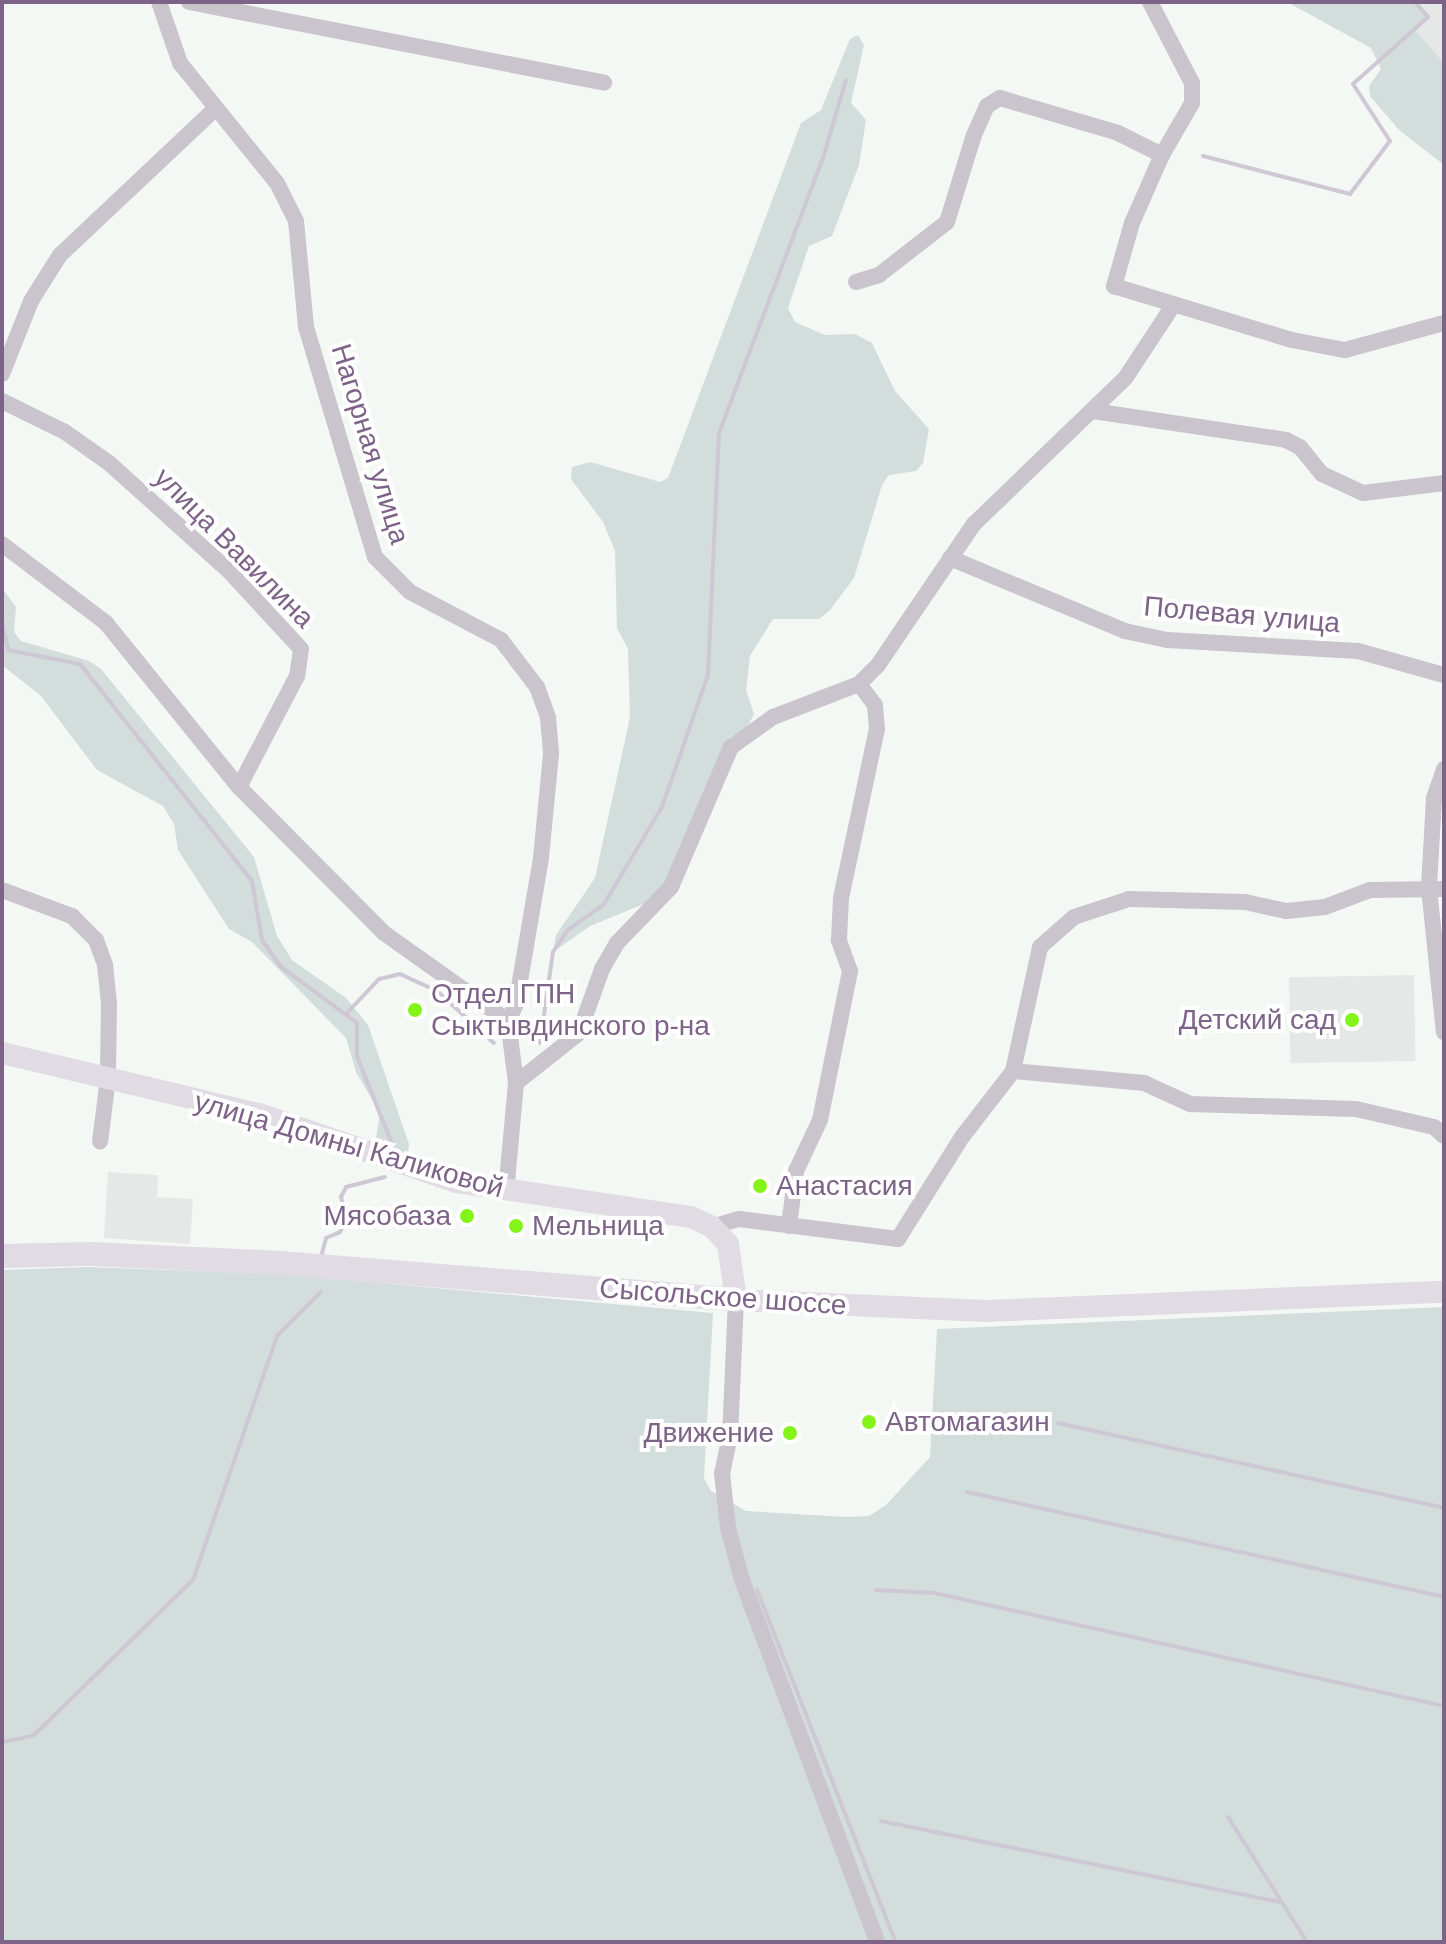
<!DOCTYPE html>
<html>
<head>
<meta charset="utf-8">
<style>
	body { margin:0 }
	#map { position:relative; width:1446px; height:1944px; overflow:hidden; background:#f4f8f5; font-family:Arial,sans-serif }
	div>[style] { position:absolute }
	.built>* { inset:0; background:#e6e8e8; transform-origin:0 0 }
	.green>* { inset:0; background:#d3dddc }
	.stream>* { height:4px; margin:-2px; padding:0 2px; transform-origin:2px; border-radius:2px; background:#cec7d4 }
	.minor>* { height:16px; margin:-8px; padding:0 8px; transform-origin:8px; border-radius:8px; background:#cac4cd }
	.major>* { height:22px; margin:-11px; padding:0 11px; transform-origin:11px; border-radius:11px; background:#e1dce4 }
	.highway>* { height:24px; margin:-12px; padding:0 12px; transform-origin:12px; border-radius:12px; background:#e1dce4 }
	.dots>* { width:22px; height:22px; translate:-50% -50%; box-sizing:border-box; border:4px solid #fff; border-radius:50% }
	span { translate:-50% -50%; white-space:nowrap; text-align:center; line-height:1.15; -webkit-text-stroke:8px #fff; paint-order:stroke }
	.street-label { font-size:28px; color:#7e6388 }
	.poi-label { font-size:28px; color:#7e6388 }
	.left { translate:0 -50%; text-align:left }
	.right { translate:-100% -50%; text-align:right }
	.frame { position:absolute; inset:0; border:4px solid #7e6388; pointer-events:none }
</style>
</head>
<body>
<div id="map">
	<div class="built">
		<div style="clip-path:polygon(1417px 2px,1444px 2px,1444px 63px,1416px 31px,1427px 14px)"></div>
		<div style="left:1414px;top:975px;width:86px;height:125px;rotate:89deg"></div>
		<div style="clip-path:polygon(108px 1172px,158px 1175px,157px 1197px,193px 1199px,190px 1244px,104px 1238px)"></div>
	</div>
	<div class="green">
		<div style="clip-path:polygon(1287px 2px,1417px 2px,1427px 19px,1416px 31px,1444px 63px,1444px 165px,1399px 130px,1370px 96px,1369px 86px,1381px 69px,1371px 48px)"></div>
		<div style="clip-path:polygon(858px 35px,864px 45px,851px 103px,866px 120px,859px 165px,832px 236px,809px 246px,788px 308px,795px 322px,825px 335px,855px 334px,872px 343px,895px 391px,929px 429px,923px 463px,916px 471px,889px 475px,882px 485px,854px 578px,830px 610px,819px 619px,773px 619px,750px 656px,746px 690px,754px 714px,748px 726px,729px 738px,665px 883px,644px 904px,590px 926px,553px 952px,556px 935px,595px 878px,630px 717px,628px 649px,617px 628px,615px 551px,603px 522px,571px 479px,572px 467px,590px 462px,660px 482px,668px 478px,801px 123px,821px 110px,850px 39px)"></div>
		<div style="clip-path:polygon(2px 588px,16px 607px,14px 632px,21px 641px,89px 661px,101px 669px,254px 857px,277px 936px,292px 960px,346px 998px,368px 1025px,409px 1144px,408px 1155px,375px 1144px,380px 1113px,356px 1072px,346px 1038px,252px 942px,229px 929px,178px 850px,174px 824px,163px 806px,97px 770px,41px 696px,2px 665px)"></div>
		<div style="clip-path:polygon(87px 1267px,280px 1274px,713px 1313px,704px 1478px,711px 1491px,746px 1511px,847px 1517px,869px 1516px,886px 1505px,930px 1457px,937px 1329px,1444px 1307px,1444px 1942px,2px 1942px,2px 1270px)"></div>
	</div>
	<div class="stream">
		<div style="left:1203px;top:156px;width:152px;rotate:14.5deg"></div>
		<div style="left:1350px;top:194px;width:66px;rotate:-53deg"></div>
		<div style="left:1390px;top:141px;width:68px;rotate:-123deg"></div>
		<div style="left:1353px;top:84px;width:101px;rotate:-41.8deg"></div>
		<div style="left:1428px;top:17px;width:20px;rotate:-131deg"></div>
		<div style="left:2px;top:623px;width:28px;rotate:77deg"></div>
		<div style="left:8px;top:650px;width:73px;rotate:11deg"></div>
		<div style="left:80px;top:664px;width:277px;rotate:51.6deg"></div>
		<div style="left:252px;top:881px;width:60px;rotate:80.4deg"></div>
		<div style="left:262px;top:940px;width:32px;rotate:55deg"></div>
		<div style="left:280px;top:966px;width:96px;rotate:36.5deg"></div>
		<div style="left:357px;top:1023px;width:33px;rotate:90deg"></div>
		<div style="left:357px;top:1056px;width:95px;rotate:68.3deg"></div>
		<div style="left:346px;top:1014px;width:48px;rotate:-46.7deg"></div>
		<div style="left:379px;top:979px;width:22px;rotate:-13deg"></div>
		<div style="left:400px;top:974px;width:41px;rotate:24.7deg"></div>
		<div style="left:437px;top:991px;width:77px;rotate:42.4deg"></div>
		<div style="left:540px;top:1043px;width:92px;rotate:-81.9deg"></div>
		<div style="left:553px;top:952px;width:27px;rotate:-56deg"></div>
		<div style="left:568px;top:930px;width:44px;rotate:-35.8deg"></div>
		<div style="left:604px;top:904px;width:113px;rotate:-59.1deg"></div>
		<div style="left:662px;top:807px;width:140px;rotate:-70.8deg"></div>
		<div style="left:708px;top:675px;width:242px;rotate:-87.4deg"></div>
		<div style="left:719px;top:433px;width:297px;rotate:-69.3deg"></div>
		<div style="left:824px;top:155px;width:78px;rotate:-73.7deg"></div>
		<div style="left:321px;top:1257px;width:20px;rotate:-75deg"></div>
		<div style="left:326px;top:1238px;width:15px;rotate:-23deg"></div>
		<div style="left:340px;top:1232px;width:13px;rotate:-63deg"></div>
		<div style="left:346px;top:1220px;width:24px;rotate:-102deg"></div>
		<div style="left:341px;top:1197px;width:11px;rotate:-63deg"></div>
		<div style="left:346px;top:1187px;width:40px;rotate:-14.4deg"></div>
		<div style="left:1058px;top:1423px;width:395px;rotate:12.4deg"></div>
		<div style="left:967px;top:1492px;width:488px;rotate:12.4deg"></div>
		<div style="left:757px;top:1590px;width:378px;rotate:68.5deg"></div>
		<div style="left:876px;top:1590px;width:58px;rotate:3deg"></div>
		<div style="left:934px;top:1593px;width:522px;rotate:12.49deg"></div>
		<div style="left:2px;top:1742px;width:32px;rotate:-11deg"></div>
		<div style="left:33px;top:1736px;width:223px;rotate:-44.3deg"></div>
		<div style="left:193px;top:1580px;width:258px;rotate:-71deg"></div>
		<div style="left:277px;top:1336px;width:62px;rotate:-45deg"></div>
		<div style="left:1228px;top:1817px;width:148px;rotate:57.7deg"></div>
		<div style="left:881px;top:1821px;width:407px;rotate:11.5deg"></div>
	</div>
	<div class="minor">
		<div style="left:159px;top:2px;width:65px;rotate:71deg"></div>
		<div style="left:180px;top:63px;width:154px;rotate:51.1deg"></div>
		<div style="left:277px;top:183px;width:42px;rotate:63.4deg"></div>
		<div style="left:296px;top:221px;width:106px;rotate:84.6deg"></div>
		<div style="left:306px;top:327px;width:240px;rotate:73.3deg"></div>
		<div style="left:375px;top:557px;width:49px;rotate:45deg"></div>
		<div style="left:410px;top:592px;width:103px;rotate:27.8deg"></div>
		<div style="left:501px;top:640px;width:59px;rotate:52.5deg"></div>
		<div style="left:537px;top:687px;width:33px;rotate:70deg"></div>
		<div style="left:548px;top:718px;width:36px;rotate:85deg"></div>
		<div style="left:551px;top:754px;width:104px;rotate:95.5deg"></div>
		<div style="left:541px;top:858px;width:148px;rotate:99.7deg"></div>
		<div style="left:516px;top:1004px;width:19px;rotate:115deg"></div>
		<div style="left:508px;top:1021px;width:63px;rotate:82.6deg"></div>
		<div style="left:516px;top:1083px;width:109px;rotate:95.2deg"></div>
		<div style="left:189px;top:2px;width:423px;rotate:11deg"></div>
		<div style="left:1150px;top:2px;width:91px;rotate:62.6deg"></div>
		<div style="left:1192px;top:83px;width:20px;rotate:90deg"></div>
		<div style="left:1192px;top:103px;width:60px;rotate:120deg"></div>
		<div style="left:1162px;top:155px;width:74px;rotate:113.8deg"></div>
		<div style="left:1132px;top:223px;width:66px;rotate:105.9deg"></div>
		<div style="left:1114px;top:286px;width:186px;rotate:16.9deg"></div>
		<div style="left:1292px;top:340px;width:54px;rotate:10.7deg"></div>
		<div style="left:1345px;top:350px;width:103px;rotate:-15.3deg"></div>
		<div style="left:856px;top:282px;width:24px;rotate:-17deg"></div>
		<div style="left:879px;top:275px;width:86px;rotate:-37.9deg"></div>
		<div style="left:947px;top:222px;width:91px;rotate:-72.8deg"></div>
		<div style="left:974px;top:135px;width:32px;rotate:-66deg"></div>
		<div style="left:987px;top:106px;width:15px;rotate:-32deg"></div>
		<div style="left:1000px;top:98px;width:123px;rotate:16.5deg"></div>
		<div style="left:1118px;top:133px;width:49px;rotate:26.6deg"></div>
		<div style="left:2px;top:374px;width:79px;rotate:-68.3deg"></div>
		<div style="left:31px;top:301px;width:54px;rotate:-57.8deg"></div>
		<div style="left:60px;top:255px;width:212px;rotate:-43.3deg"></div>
		<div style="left:2px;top:401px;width:70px;rotate:26.2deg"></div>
		<div style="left:65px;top:432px;width:54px;rotate:35.2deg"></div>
		<div style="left:109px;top:463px;width:161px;rotate:42deg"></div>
		<div style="left:229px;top:571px;width:106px;rotate:47.3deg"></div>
		<div style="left:301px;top:649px;width:27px;rotate:98deg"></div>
		<div style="left:297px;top:676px;width:125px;rotate:117.6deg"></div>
		<div style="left:1093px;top:411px;width:195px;rotate:8.5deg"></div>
		<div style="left:1286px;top:440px;width:16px;rotate:27deg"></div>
		<div style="left:1300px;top:447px;width:35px;rotate:51deg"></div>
		<div style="left:1322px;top:474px;width:45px;rotate:24.9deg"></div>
		<div style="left:1363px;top:493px;width:82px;rotate:-7deg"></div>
		<div style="left:2px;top:544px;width:131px;rotate:37.2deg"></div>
		<div style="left:106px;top:623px;width:211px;rotate:51deg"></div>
		<div style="left:239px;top:787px;width:206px;rotate:45.2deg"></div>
		<div style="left:384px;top:933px;width:152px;rotate:35.4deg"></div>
		<div style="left:950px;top:558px;width:190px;rotate:22.6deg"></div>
		<div style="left:1125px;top:631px;width:43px;rotate:12.1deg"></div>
		<div style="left:1167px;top:640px;width:191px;rotate:3.3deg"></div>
		<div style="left:1358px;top:651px;width:89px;rotate:15.6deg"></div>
		<div style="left:1444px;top:769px;width:31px;rotate:109deg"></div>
		<div style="left:1434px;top:798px;width:90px;rotate:93.2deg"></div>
		<div style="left:1429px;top:888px;width:145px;rotate:84.1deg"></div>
		<div style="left:2px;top:890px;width:75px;rotate:20.4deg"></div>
		<div style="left:72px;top:916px;width:34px;rotate:45deg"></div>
		<div style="left:96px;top:940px;width:27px;rotate:70deg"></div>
		<div style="left:105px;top:965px;width:39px;rotate:84deg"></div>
		<div style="left:109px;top:1004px;width:74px;rotate:90.8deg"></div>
		<div style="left:108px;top:1078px;width:64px;rotate:97.1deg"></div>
		<div style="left:1013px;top:1071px;width:132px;rotate:5.2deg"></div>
		<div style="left:1144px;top:1083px;width:51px;rotate:24.5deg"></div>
		<div style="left:1190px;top:1104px;width:166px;rotate:1.7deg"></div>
		<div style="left:1356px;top:1109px;width:80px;rotate:13deg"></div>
		<div style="left:1434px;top:1127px;width:13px;rotate:42deg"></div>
		<div style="left:516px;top:1083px;width:80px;rotate:-38.4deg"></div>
		<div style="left:579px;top:1033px;width:68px;rotate:-70.2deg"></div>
		<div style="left:602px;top:969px;width:30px;rotate:-60deg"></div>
		<div style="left:617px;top:943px;width:78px;rotate:-46deg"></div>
		<div style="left:671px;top:887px;width:152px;rotate:-66.8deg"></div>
		<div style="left:731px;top:747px;width:52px;rotate:-35.5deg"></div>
		<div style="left:773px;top:717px;width:92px;rotate:-21deg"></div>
		<div style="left:859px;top:684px;width:27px;rotate:-45deg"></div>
		<div style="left:878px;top:665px;width:171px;rotate:-55.8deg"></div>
		<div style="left:974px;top:524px;width:211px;rotate:-44deg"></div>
		<div style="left:1126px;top:377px;width:87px;rotate:-56.7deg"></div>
		<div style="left:789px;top:1226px;width:55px;rotate:-82.7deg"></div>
		<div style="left:796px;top:1171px;width:56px;rotate:-64.8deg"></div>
		<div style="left:820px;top:1120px;width:152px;rotate:-78.6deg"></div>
		<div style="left:850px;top:971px;width:33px;rotate:-110deg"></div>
		<div style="left:839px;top:940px;width:42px;rotate:-87.3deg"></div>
		<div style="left:841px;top:898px;width:173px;rotate:-78deg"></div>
		<div style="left:877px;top:729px;width:24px;rotate:-95deg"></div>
		<div style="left:875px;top:705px;width:26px;rotate:-127deg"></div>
		<div style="left:712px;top:1227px;width:28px;rotate:-17deg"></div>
		<div style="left:739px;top:1219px;width:160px;rotate:7.2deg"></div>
		<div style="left:898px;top:1239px;width:120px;rotate:-57.9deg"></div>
		<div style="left:962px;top:1137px;width:83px;rotate:-52.3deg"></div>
		<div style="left:1013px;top:1071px;width:127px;rotate:-77.7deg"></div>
		<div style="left:1040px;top:947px;width:45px;rotate:-41.4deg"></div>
		<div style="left:1074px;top:917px;width:58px;rotate:-18.1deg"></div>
		<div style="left:1129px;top:899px;width:116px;rotate:1.5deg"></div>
		<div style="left:1245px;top:902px;width:42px;rotate:12.4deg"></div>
		<div style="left:1286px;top:911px;width:39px;rotate:-6deg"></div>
		<div style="left:1325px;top:907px;width:48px;rotate:-20.7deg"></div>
		<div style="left:1370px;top:890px;width:74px;rotate:-0.8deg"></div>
		<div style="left:736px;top:1300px;width:136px;rotate:92.5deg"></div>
		<div style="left:730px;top:1436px;width:38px;rotate:102deg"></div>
		<div style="left:722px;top:1473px;width:55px;rotate:83.8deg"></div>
		<div style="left:728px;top:1528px;width:54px;rotate:74.9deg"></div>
		<div style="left:742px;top:1580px;width:386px;rotate:69.5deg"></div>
	</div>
	<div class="major">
		<div style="left:2px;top:1053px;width:264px;rotate:13.4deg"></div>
		<div style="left:259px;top:1114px;width:209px;rotate:19deg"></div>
		<div style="left:457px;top:1182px;width:237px;rotate:8.5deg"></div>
		<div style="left:691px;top:1217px;width:23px;rotate:25deg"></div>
		<div style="left:712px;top:1227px;width:23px;rotate:47deg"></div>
		<div style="left:728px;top:1244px;width:57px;rotate:81.9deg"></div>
		<div style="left:736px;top:1300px;width:250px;rotate:2.5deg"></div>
		<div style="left:986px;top:1311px;width:458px;rotate:-2.4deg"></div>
	</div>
	<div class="highway">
		<div style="left:2px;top:1256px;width:89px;rotate:-1.3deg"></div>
		<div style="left:91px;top:1254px;width:190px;rotate:2.7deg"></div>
		<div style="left:281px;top:1263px;width:457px;rotate:4.6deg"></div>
	</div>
	<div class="dots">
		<div style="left:415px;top:1010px;background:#84f418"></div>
		<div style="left:1352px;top:1020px;background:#84f418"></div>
		<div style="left:760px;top:1186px;background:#84f418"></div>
		<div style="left:467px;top:1216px;background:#84f418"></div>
		<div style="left:516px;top:1226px;background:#84f418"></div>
		<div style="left:869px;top:1422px;background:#84f418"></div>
		<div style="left:790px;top:1433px;background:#84f418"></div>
	</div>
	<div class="street-label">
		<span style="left:370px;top:444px;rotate:73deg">Нагорная улица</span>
		<span style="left:234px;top:548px;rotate:45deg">улица Вавилина</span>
		<span style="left:1242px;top:615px;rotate:5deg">Полевая улица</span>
		<span style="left:349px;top:1145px;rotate:16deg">улица Домны Каликовой</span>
		<span style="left:723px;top:1297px;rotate:4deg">Сысольское шоссе</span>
	</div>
	<div class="poi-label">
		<span class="left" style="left:431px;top:1010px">Отдел ГПН<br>Сыктывдинского р-на</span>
		<span class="right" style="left:1336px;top:1020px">Детский сад</span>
		<span class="left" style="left:776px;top:1186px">Анастасия</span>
		<span class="right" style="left:451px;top:1216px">Мясобаза</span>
		<span class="left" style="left:532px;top:1226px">Мельница</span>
		<span class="left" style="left:885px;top:1422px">Автомагазин</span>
		<span class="right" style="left:774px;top:1433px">Движение</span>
	</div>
	<div class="frame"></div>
</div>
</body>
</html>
